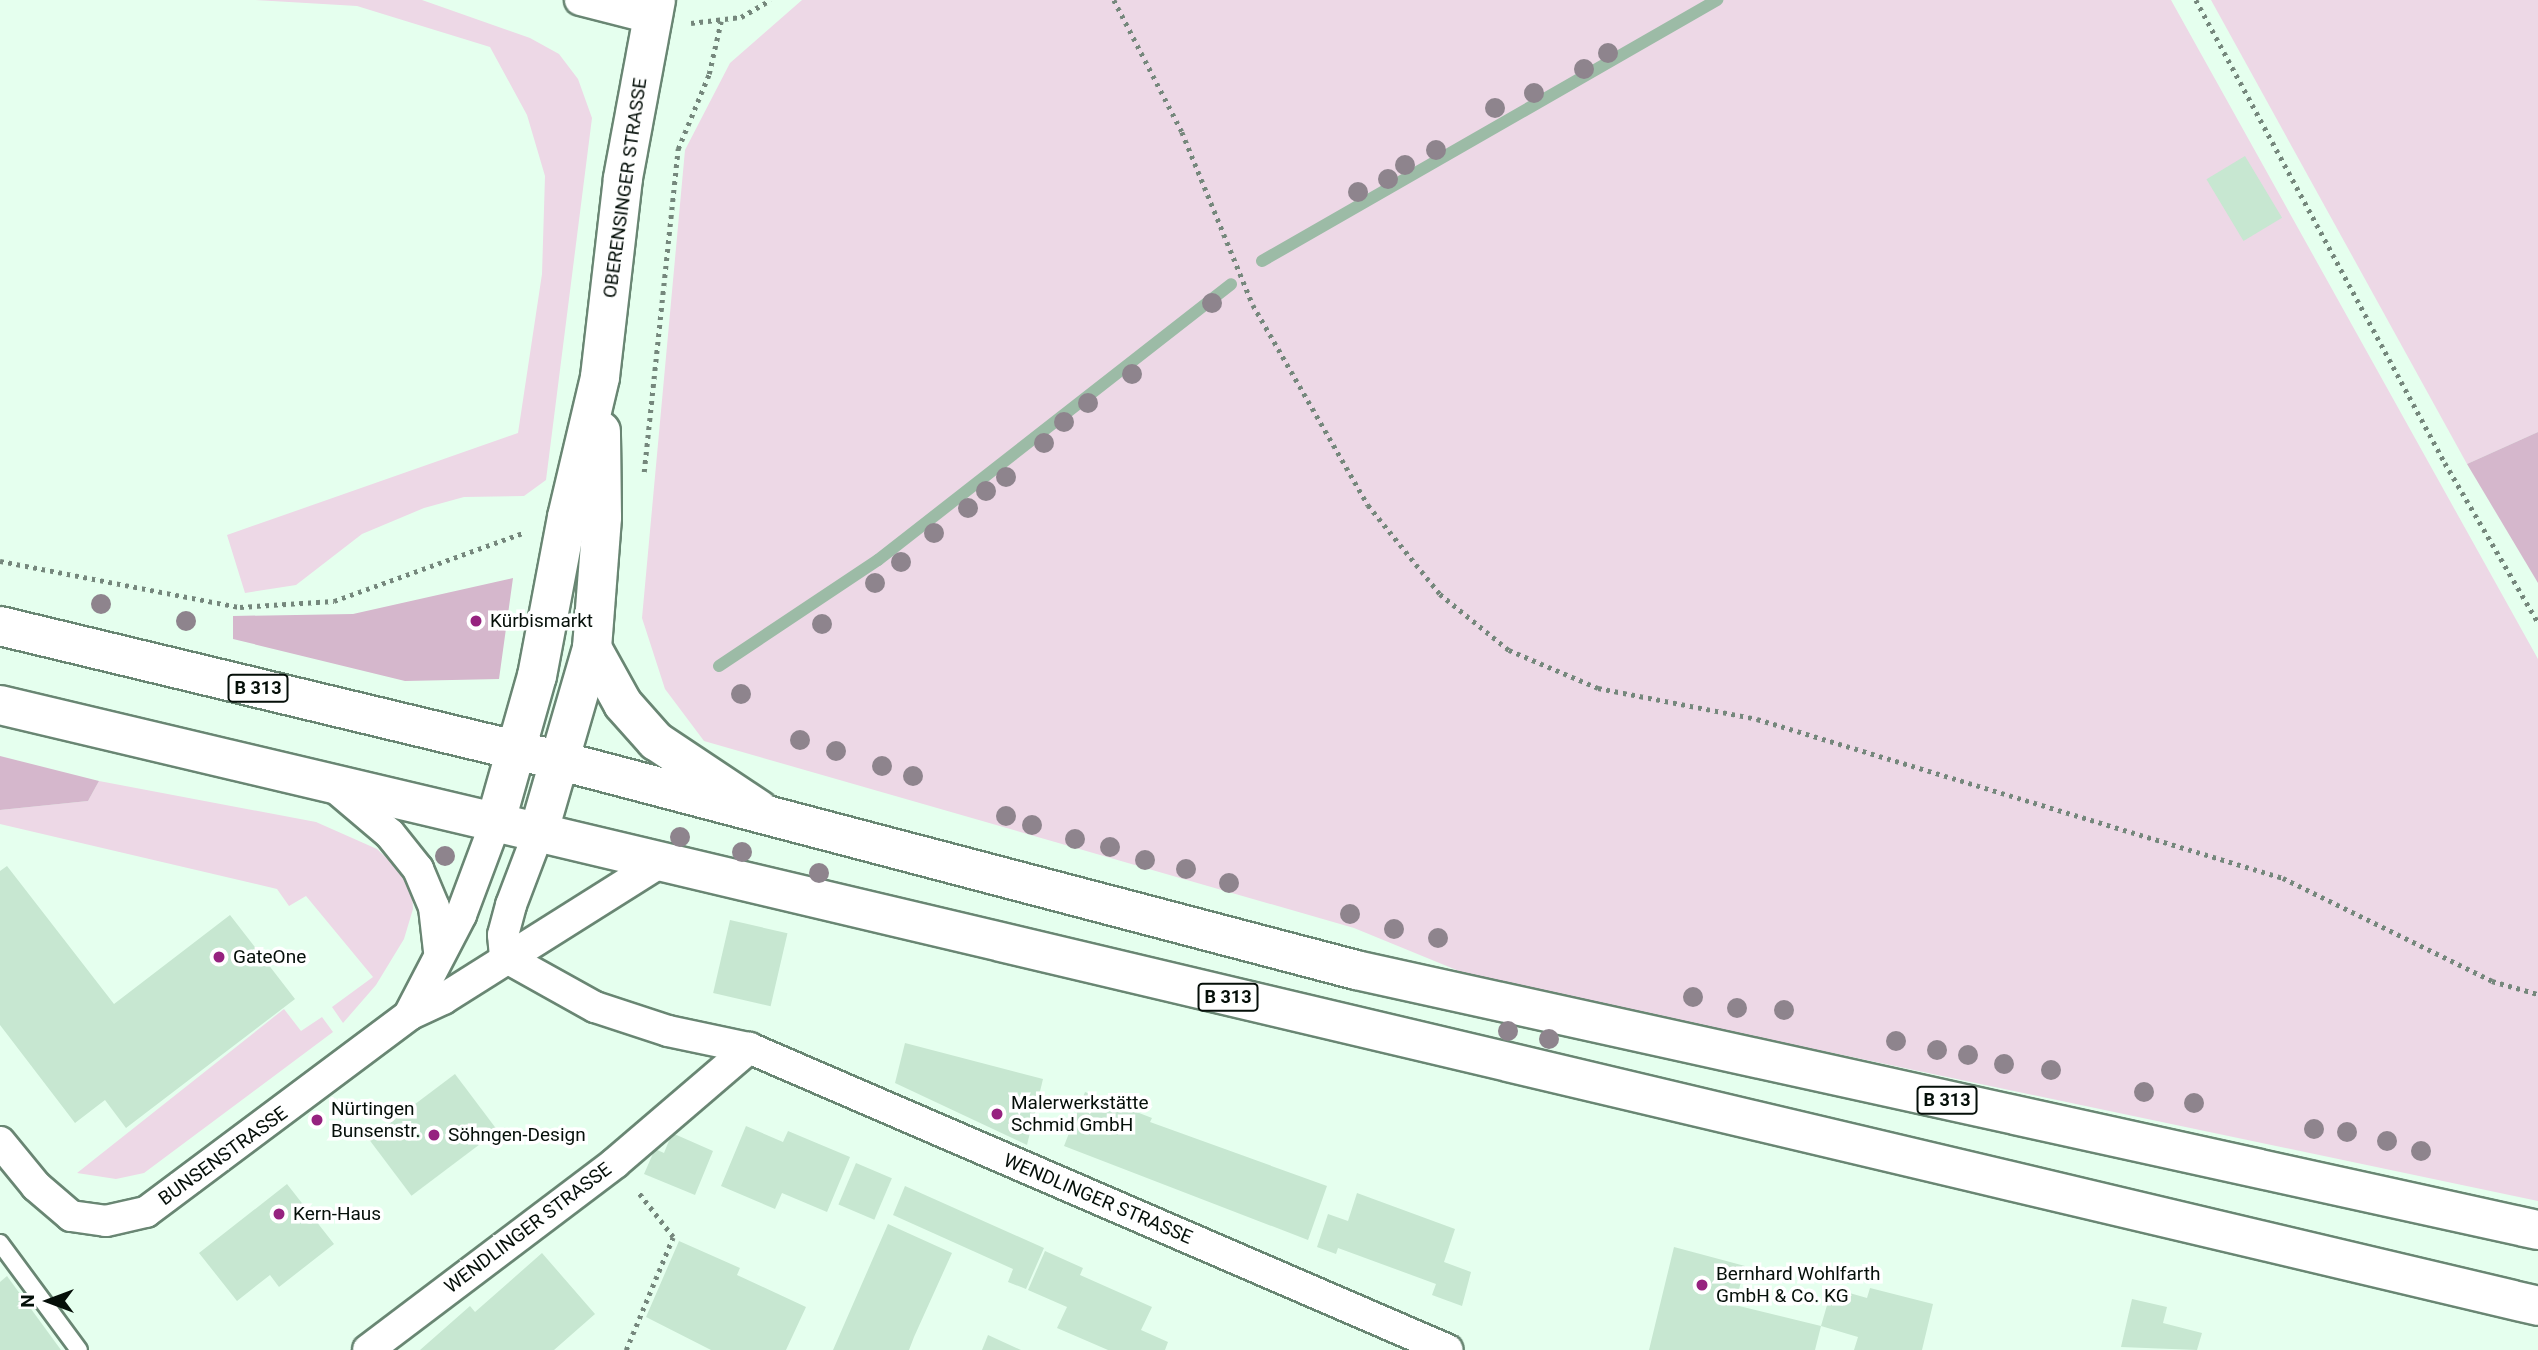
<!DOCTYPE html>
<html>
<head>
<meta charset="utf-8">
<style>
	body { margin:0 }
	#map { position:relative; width:2538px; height:1350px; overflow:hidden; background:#e5ffee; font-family:Roboto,sans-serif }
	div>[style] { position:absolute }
	.green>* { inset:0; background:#edd8e6 }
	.forest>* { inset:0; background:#d5b7cc }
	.stream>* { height:12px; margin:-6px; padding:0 6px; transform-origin:6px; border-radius:6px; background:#9cbba6 }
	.building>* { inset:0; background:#c7e7d1; transform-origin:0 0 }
	.path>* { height:4.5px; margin-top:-2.25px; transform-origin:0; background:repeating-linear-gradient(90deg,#75877c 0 3.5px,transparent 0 8.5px) }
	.roads { filter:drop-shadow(2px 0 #698673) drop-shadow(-2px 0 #698673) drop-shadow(0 2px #698673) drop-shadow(0 -2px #698673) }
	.service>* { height:16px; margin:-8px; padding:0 8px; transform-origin:8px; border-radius:8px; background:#fff }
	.minor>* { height:30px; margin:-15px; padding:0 15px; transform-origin:15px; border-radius:15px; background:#fff }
	.tertiary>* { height:38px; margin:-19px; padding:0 19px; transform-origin:19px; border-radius:19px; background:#fff }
	.primary>* { height:38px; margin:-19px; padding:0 19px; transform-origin:19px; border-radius:19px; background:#fff }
	.trees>* { width:20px; height:20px; margin:-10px; border-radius:50%; background:#8e848d }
	.dots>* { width:19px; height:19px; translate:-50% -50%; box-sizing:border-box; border:4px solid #fff; border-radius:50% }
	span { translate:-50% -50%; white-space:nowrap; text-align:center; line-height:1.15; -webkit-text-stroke:7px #fff; paint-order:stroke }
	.shield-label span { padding:2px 5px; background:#fff; border:2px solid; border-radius:5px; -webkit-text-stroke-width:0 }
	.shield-label { font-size:18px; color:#050f09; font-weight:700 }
	.street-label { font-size:19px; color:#050f09 }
	.poi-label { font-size:19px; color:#050f09 }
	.left { translate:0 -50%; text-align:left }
	.north { position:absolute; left:14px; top:1266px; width:70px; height:70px; -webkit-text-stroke:5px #fff; paint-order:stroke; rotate:270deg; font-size:19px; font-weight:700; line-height:28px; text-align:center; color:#050f09 }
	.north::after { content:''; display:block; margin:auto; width:24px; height:32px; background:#050f09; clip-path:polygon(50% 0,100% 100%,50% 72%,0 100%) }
</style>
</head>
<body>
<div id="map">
	<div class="green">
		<div style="clip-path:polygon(255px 0,422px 0,530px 38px,559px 54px,578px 79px,592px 118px,546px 480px,524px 496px,464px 497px,424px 508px,362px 534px,296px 585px,245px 593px,227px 535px,518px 433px,542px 274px,545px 176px,527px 115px,490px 47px,357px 6px)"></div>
		<div style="clip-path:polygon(802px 0,2171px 0,2538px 659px,2538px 1201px,1476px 978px,1354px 928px,704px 741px,665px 689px,642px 618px,685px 150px,730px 63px)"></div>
		<div style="clip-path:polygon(2211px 0,2538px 0,2538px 432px,2467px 464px)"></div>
		<div style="clip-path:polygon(99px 781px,316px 822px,377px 849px,402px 873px,412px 892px,413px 909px,404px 939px,376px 985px,343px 1023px,332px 1007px,373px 977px,306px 896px,289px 906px,277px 889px,0 824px,0 810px,88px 801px)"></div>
		<div style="clip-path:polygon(284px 1009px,301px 1031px,322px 1017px,333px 1032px,144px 1173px,116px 1179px,77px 1173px)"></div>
	</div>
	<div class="forest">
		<div style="clip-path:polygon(2538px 432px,2538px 583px,2467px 464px)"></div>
		<div style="clip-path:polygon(513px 578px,499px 679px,405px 681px,233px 639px,233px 616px,353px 614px)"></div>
		<div style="clip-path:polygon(0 756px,99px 781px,88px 801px,0 810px)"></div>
	</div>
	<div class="stream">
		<div style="left:1262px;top:261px;width:525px;rotate:-29.84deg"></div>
		<div style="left:719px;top:666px;width:191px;rotate:-33.7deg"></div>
		<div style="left:878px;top:560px;width:448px;rotate:-38deg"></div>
	</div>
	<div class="building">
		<div style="left:2245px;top:156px;width:72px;height:45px;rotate:59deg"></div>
		<div style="clip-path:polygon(7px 866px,114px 1004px,230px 915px,295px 999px,126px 1128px,105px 1100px,75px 1123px,0 1025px,0 871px)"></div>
		<div style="left:730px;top:920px;width:59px;height:75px;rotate:13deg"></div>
		<div style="clip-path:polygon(905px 1043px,1043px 1079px,1027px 1145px,895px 1083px)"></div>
		<div style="left:455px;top:1074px;width:71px;height:108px;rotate:53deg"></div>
		<div style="clip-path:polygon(1085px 1092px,1152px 1118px,1150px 1122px,1327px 1186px,1308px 1240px,1064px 1146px)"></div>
		<div style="clip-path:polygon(746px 1126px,783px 1142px,788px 1131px,850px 1157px,827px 1212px,782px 1193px,775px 1209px,721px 1186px)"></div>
		<div style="clip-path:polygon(672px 1133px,713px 1151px,695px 1195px,644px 1174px,655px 1149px,664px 1153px)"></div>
		<div style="left:856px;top:1163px;width:39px;height:45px;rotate:23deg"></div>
		<div style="clip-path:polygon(287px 1184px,334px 1244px,279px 1287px,270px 1275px,237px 1301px,199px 1253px)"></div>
		<div style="clip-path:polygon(905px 1186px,1044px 1248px,1026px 1289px,1008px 1282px,1013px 1269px,893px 1215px)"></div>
		<div style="clip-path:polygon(1357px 1193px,1455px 1229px,1444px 1262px,1471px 1272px,1462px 1306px,1432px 1295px,1436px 1284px,1338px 1248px,1336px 1254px,1317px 1247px,1328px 1214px,1348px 1221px)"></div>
		<div style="clip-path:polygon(888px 1224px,952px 1253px,914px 1337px,909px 1350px,833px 1350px)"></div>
		<div style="clip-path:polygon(679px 1241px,740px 1268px,737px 1275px,806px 1307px,786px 1350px,711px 1350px,646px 1317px)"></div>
		<div style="clip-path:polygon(1674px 1247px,1745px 1266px,1735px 1305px,1821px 1326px,1832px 1288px,1867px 1298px,1870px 1288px,1933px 1304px,1922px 1350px,1854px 1350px,1858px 1337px,1821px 1326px,1815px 1350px,1649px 1350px)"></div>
		<div style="clip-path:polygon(1045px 1251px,1083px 1268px,1080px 1275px,1152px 1307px,1141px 1330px,1168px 1342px,1165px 1350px,1108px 1350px,1057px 1328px,1067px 1307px,1028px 1290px)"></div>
		<div style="clip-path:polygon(542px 1253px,595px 1314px,554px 1350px,420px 1350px,470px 1306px,475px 1312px)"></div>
		<div style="clip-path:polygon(7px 1276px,61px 1350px,0 1350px,0 1282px)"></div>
		<div style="clip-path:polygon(2132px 1299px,2167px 1307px,2163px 1323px,2202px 1333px,2197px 1350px,2121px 1347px)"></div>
		<div style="clip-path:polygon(988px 1335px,1021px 1350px,982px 1350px)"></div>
	</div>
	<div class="path">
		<div style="left:1114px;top:0;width:148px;rotate:62.7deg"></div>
		<div style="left:1182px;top:132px;width:187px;rotate:67.7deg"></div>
		<div style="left:1253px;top:305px;width:231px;rotate:60.1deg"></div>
		<div style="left:1368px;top:505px;width:114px;rotate:51deg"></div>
		<div style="left:1440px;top:594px;width:89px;rotate:39.1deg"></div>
		<div style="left:1509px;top:650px;width:97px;rotate:23.1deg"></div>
		<div style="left:1598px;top:688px;width:162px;rotate:11deg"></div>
		<div style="left:1757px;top:719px;width:550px;rotate:16.82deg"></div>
		<div style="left:2283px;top:878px;width:233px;rotate:26.2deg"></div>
		<div style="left:2492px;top:981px;width:48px;rotate:15.8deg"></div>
		<div style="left:2196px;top:0;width:526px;rotate:61.73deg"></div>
		<div style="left:2445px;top:463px;width:184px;rotate:59.7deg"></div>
		<div style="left:691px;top:23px;width:50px;rotate:-6.8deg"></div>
		<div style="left:741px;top:17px;width:34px;rotate:-30deg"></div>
		<div style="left:644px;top:472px;width:325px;rotate:-84deg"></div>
		<div style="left:678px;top:149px;width:81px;rotate:-67.5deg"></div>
		<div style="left:709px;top:74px;width:54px;rotate:-77.2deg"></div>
		<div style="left:0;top:561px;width:244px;rotate:10.9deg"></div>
		<div style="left:240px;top:607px;width:94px;rotate:-3.7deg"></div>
		<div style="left:334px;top:601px;width:201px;rotate:-19.8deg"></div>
		<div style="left:626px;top:1350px;width:122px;rotate:-67.4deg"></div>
		<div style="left:673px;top:1237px;width:58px;rotate:-128deg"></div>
	</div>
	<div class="roads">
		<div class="service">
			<div style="left:0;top:1243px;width:133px;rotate:53.6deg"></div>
		</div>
		<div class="minor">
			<div style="left:580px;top:0;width:73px;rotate:14.2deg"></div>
			<div style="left:331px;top:784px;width:77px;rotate:40.3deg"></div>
			<div style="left:390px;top:834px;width:45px;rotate:51.3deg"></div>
			<div style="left:418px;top:869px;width:41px;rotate:67.2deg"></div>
			<div style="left:434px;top:907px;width:44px;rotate:83.5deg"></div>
			<div style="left:505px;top:957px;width:103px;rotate:29.1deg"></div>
			<div style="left:595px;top:1007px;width:77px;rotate:18.2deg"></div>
			<div style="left:668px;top:1031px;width:83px;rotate:11.9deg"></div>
			<div style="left:749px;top:1048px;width:761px;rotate:23.37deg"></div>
			<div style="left:505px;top:957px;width:22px;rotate:-95deg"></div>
			<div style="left:503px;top:935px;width:31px;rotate:-75deg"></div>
			<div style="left:511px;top:905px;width:76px;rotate:-69.2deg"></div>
			<div style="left:409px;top:1015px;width:113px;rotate:-62.5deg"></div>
			<div style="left:461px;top:915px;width:97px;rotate:-69.5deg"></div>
			<div style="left:0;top:1142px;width:57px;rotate:50.7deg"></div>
			<div style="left:36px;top:1186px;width:46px;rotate:40.6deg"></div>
			<div style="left:71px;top:1216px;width:35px;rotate:8deg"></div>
			<div style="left:106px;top:1221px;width:41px;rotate:-12.7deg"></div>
			<div style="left:146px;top:1212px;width:329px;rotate:-36.8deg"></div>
			<div style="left:409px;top:1015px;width:38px;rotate:-25deg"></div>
			<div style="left:443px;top:999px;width:259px;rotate:-32.2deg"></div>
			<div style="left:368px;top:1350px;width:310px;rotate:-37.1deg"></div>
			<div style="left:615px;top:1163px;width:177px;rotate:-40.6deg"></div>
		</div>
		<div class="tertiary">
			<div style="left:592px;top:648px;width:64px;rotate:61deg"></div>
			<div style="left:623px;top:704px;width:50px;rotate:48.3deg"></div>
			<div style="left:656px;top:741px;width:123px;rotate:33.7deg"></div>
			<div style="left:495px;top:824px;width:154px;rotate:-74.2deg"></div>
			<div style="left:537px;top:676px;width:162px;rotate:-79.3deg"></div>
			<div style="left:567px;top:517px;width:144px;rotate:-76.7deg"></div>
			<div style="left:600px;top:377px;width:200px;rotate:-83.4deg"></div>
			<div style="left:623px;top:178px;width:181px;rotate:-79.5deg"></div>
			<div style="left:538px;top:834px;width:194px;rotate:-73.8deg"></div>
			<div style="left:592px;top:648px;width:131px;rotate:-85.6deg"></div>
			<div style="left:602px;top:517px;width:86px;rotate:-90.7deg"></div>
		</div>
		<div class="primary">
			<div style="left:0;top:626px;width:577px;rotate:13.53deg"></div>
			<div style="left:561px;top:761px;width:822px;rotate:14.73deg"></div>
			<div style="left:1356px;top:970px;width:1210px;rotate:12.41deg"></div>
			<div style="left:0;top:705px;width:2608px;rotate:13.32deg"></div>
		</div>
	</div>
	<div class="trees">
		<div style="left:1608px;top:53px"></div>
		<div style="left:1584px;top:69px"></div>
		<div style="left:1534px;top:93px"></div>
		<div style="left:1495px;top:108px"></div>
		<div style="left:1436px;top:150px"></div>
		<div style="left:1405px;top:165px"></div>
		<div style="left:1388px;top:179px"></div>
		<div style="left:1358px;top:192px"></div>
		<div style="left:1212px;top:303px"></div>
		<div style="left:1132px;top:374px"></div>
		<div style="left:1088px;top:403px"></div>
		<div style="left:1064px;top:422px"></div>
		<div style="left:1044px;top:443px"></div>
		<div style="left:1006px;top:477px"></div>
		<div style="left:986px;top:491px"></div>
		<div style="left:968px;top:508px"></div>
		<div style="left:934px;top:533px"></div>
		<div style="left:901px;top:562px"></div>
		<div style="left:875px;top:583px"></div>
		<div style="left:101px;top:604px"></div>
		<div style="left:186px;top:621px"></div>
		<div style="left:822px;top:624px"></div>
		<div style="left:741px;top:694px"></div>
		<div style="left:800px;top:740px"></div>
		<div style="left:836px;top:751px"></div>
		<div style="left:882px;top:766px"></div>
		<div style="left:913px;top:776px"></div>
		<div style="left:1006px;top:816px"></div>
		<div style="left:1032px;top:825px"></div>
		<div style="left:680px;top:837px"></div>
		<div style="left:1075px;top:839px"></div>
		<div style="left:1110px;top:847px"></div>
		<div style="left:742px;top:852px"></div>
		<div style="left:445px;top:856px"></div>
		<div style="left:1145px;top:860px"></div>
		<div style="left:1186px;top:869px"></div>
		<div style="left:819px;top:873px"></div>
		<div style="left:1229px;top:883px"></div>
		<div style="left:1350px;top:914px"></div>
		<div style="left:1394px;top:929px"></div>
		<div style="left:1438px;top:938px"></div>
		<div style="left:1693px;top:997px"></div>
		<div style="left:1737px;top:1008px"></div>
		<div style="left:1784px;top:1010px"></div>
		<div style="left:1508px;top:1031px"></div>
		<div style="left:1549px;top:1039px"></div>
		<div style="left:1896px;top:1041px"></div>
		<div style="left:1937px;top:1050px"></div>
		<div style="left:1968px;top:1055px"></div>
		<div style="left:2004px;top:1064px"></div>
		<div style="left:2051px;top:1070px"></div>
		<div style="left:2144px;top:1092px"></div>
		<div style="left:2194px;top:1103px"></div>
		<div style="left:2314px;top:1129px"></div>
		<div style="left:2347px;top:1132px"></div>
		<div style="left:2387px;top:1141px"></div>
		<div style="left:2421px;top:1151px"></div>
	</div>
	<div class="dots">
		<div style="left:476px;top:621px;background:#96227f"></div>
		<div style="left:219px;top:957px;background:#96227f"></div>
		<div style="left:997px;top:1114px;background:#96227f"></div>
		<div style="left:317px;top:1120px;background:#96227f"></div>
		<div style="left:434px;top:1135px;background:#96227f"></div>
		<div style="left:279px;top:1214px;background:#96227f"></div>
		<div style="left:1702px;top:1285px;background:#96227f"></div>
	</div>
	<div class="shield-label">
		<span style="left:258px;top:688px">B 313</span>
		<span style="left:1228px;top:997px">B 313</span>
		<span style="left:1947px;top:1100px">B 313</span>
	</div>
	<div class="street-label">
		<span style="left:625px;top:188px;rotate:-82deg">OBERENSINGER STRASSE</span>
		<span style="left:223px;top:1156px;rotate:-36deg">BUNSENSTRASSE</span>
		<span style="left:1098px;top:1199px;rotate:23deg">WENDLINGER STRASSE</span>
		<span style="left:528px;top:1228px;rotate:-37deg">WENDLINGER STRASSE</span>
	</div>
	<div class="poi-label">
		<span class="left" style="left:490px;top:621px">Kürbismarkt</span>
		<span class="left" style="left:233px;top:957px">GateOne</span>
		<span class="left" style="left:1011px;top:1114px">Malerwerkstätte<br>Schmid GmbH</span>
		<span class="left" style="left:331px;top:1120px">Nürtingen<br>Bunsenstr.</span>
		<span class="left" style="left:448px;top:1135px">Söhngen-Design</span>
		<span class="left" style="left:293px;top:1214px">Kern-Haus</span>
		<span class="left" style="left:1716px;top:1285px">Bernhard Wohlfarth<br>GmbH &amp; Co. KG</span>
	</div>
	<div class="north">N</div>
</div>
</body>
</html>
